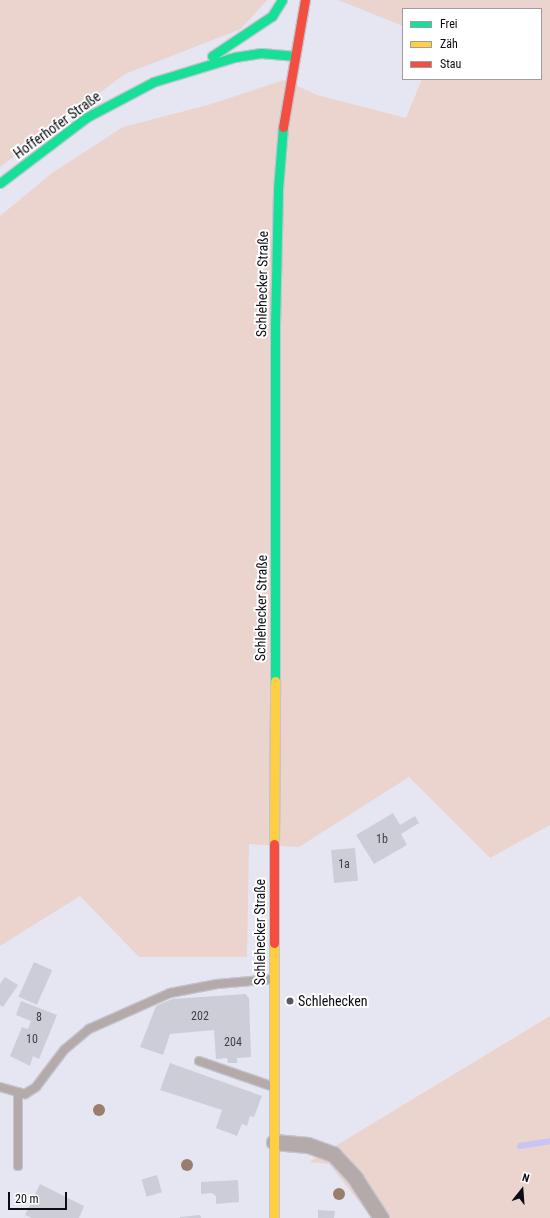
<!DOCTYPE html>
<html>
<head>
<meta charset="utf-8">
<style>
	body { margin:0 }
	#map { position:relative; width:550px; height:1218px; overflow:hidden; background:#e6e6f3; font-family:"Roboto Condensed",sans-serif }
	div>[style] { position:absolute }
	.green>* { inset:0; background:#ead4cd }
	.stream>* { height:6px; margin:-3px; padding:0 3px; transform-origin:3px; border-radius:3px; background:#c6c5f4 }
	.building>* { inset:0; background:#cdcdd8; transform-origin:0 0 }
	.roads { filter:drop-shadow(1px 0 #c4c4ce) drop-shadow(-1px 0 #c4c4ce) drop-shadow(0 1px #c4c4ce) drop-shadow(0 -1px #c4c4ce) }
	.lane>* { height:8px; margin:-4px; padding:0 4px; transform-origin:4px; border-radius:4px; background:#b3aaa9 }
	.street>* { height:15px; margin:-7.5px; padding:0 7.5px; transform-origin:7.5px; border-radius:7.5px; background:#b3aaa9 }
	.fast>* { height:9px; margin:-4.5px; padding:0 4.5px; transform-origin:4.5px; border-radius:4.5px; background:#16e098 }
	.slow>* { height:9px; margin:-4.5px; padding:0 4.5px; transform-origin:4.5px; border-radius:4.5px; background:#ffcf43 }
	.jam>* { height:9px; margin:-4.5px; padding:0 4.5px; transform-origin:4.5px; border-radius:4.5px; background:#f24e42 }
	.trees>* { width:12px; height:12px; margin:-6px; border-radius:50%; background:#9b7d6d }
	.dots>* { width:11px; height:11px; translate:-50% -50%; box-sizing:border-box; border:2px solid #fff; border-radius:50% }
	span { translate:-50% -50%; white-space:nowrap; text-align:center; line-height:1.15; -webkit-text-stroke:4px #fff; paint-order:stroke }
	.number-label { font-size:12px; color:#3f3f48 }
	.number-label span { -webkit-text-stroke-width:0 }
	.street-label { font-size:14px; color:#0c0c14 }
	.poi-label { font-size:14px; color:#0c0c14 }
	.left { translate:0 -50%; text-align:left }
	.legend { position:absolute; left:402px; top:8px; width:140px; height:72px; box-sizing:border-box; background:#fff; border:1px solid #9e9ea1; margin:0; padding:5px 7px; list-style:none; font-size:12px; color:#0c0c14 }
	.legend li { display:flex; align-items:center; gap:8px; height:20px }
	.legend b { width:20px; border:1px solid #9e9ea1 }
	.north { position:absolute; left:502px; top:1170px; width:40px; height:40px; -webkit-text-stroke:3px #fff; paint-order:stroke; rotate:17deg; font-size:11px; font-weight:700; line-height:16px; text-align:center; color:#0c0c14 }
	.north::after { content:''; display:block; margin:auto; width:14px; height:18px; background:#0c0c14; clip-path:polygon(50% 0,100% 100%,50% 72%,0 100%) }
	.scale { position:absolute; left:8px; top:1192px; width:59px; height:18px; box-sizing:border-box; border:2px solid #0c0c14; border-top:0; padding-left:5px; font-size:12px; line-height:14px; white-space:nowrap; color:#0c0c14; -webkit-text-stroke:3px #fff; paint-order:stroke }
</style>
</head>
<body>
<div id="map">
	<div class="green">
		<div style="clip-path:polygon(0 0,267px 0,241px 29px,125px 74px,0 167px)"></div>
		<div style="clip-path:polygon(338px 0,550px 0,550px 825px,490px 858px,409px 777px,299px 847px,249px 844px,247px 957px,139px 957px,80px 896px,0 946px,0 216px,52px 173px,123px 127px,208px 105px,284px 80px,317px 95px,406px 118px,422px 79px,541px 79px,541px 9px,403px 9px,403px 26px)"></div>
		<div style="clip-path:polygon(550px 1016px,550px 1218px,372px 1218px,329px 1164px,309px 1162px)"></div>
	</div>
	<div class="stream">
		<div style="left:520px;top:1146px;width:30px;rotate:-9deg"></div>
	</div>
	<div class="building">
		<div style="clip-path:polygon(393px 813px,400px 825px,415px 816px,419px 823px,401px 834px,407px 845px,374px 864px,356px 835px)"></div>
		<div style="left:355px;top:848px;width:33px;height:24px;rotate:85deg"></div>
		<div style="left:34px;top:962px;width:20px;height:38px;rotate:24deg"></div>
		<div style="clip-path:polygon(5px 977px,18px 985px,3px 1007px,0 1005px,0 984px)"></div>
		<div style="clip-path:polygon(245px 994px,249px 998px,251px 1057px,237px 1058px,237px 1063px,228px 1063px,227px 1058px,216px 1059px,214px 1030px,170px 1034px,163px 1055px,140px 1047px,156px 1006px,172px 999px)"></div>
		<div style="clip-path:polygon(21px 1001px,57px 1015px,39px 1059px,33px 1056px,30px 1066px,10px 1056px,22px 1027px,28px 1029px,31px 1021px,16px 1015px)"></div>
		<div style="clip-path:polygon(170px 1063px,262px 1096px,254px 1117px,250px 1116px,247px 1126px,242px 1124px,237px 1136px,216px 1128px,222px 1110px,160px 1090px)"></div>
		<div style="left:157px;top:1175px;width:18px;height:16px;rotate:74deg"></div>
		<div style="clip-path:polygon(238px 1180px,239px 1202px,216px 1204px,216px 1196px,212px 1193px,201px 1194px,201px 1182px)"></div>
		<div style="clip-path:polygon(40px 1184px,84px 1206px,79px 1218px,32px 1218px,25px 1215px)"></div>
		<div style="clip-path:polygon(318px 1210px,335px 1211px,334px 1218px,318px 1218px)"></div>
		<div style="clip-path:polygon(200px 1215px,201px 1218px,180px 1218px,180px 1217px)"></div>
	</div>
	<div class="roads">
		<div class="lane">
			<div style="left:199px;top:1061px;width:79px;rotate:19.1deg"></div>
			<div style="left:0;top:1087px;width:26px;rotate:16deg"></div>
			<div style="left:25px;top:1094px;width:13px;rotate:-32deg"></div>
			<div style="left:36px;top:1087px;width:46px;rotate:-52.9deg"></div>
			<div style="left:64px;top:1050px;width:33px;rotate:-40deg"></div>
			<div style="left:89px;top:1029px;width:89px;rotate:-24deg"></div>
			<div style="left:170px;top:993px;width:48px;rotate:-10.8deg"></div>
			<div style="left:217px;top:984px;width:57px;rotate:-5deg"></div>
			<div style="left:18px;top:1092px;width:74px;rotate:90deg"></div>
		</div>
		<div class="street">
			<div style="left:274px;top:1142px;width:34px;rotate:5deg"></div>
			<div style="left:308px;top:1145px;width:27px;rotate:20deg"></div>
			<div style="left:333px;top:1154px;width:33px;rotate:47deg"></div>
			<div style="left:355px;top:1178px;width:48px;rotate:57deg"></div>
		</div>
		<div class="fast">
			<div style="left:212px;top:56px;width:72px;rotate:-33.7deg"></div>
			<div style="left:272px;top:16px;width:19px;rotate:-58deg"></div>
			<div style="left:0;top:183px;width:109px;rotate:-37.2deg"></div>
			<div style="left:87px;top:117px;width:75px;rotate:-27.9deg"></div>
			<div style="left:153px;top:82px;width:86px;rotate:-17deg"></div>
			<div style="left:235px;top:57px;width:26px;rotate:-9deg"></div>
			<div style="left:261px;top:53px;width:32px;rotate:5deg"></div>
			<div style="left:275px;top:681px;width:357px;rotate:-90deg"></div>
			<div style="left:275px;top:324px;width:135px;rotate:-88.7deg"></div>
			<div style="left:278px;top:189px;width:62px;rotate:-85.4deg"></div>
		</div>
		<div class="slow">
			<div style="left:274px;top:844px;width:163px;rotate:-89.6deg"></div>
			<div style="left:274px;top:1218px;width:275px;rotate:-90deg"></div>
		</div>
		<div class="jam">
			<div style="left:283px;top:127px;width:129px;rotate:-80.2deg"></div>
			<div style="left:274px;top:943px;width:99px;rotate:-90deg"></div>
		</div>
	</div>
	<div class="trees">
		<div style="left:99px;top:1110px"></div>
		<div style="left:187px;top:1165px"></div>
		<div style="left:339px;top:1194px"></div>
	</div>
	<div class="dots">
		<div style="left:290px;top:1001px;background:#585862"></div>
	</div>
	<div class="number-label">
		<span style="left:382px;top:840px">1b</span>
		<span style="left:344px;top:865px">1a</span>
		<span style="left:200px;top:1017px">202</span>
		<span style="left:39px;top:1018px">8</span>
		<span style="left:32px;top:1040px">10</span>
		<span style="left:233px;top:1043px">204</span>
	</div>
	<div class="street-label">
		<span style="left:57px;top:125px;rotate:-36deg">Hofferhofer Straße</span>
		<span style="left:262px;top:284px;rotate:-89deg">Schlehecker Straße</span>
		<span style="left:261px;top:608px;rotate:-89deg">Schlehecker Straße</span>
		<span style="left:260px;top:932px;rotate:-90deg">Schlehecker Straße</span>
	</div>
	<div class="poi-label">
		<span class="left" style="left:298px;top:1001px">Schlehecken</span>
	</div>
	<ul class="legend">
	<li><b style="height:5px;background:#16e098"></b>Frei</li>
	<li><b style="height:5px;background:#ffcf43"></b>Zäh</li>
	<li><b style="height:5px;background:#f24e42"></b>Stau</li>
	</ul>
	<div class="north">N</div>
	<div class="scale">20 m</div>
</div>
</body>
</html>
